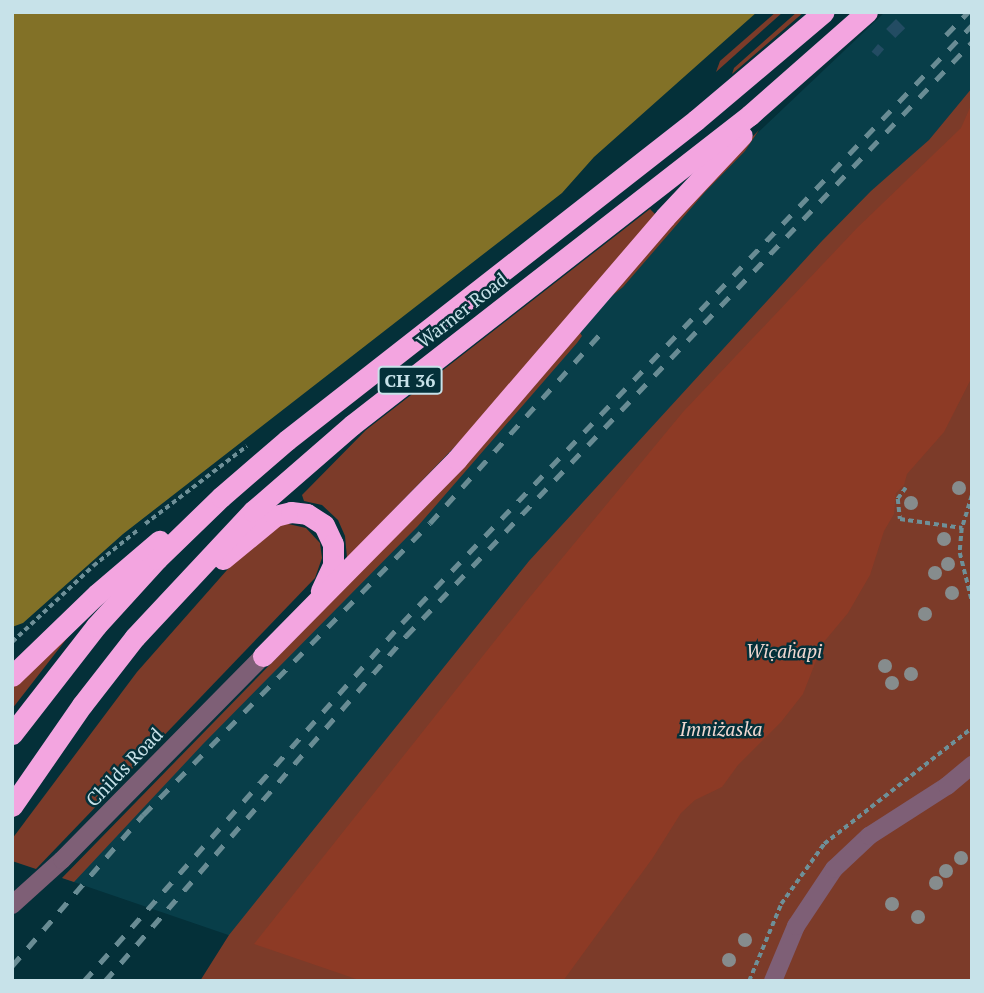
<!DOCTYPE html>
<html>
<head>
<meta charset="utf-8">
<style>
	body { margin:0 }
	#map { position:relative; width:984px; height:993px; overflow:hidden; background:#043039; font-family:"PT Serif",serif }
	div>[style] { position:absolute }
	.built>* { inset:0; background:#083e49 }
	.green>* { inset:0; background:#7c3b29 }
	.forest>* { inset:0; background:#8d3a25 }
	.water>* { inset:0; background:#827127 }
	.building>* { inset:0; background:#234c63; transform-origin:0 0 }
	.path>* { height:3.5px; margin-top:-1.75px; transform-origin:0; background:repeating-linear-gradient(90deg,#6e9098 0 5px,transparent 0 8.5px) }
	.minor>* { height:18px; margin:-9px; padding:0 9px; transform-origin:9px; border-radius:9px; background:#7e5f76 }
	.highway>* { height:21px; margin:-10.5px; padding:0 10.5px; transform-origin:10.5px; border-radius:10.5px; background:#f3a5e0 }
	.rail>* { height:5px; margin-top:-2.5px; transform-origin:0; background:repeating-linear-gradient(90deg,#698c94 0 12px,transparent 0 24px) }
	.trees>* { width:14px; height:14px; margin:-7px; border-radius:50%; background:#868c8d }
	span { translate:-50% -50%; white-space:nowrap; text-align:center; line-height:1.15; -webkit-text-stroke:5px #043039; paint-order:stroke }
	.shield-label span { padding:2px 5px; background:#043039; border:2px solid; border-radius:5px; -webkit-text-stroke-width:0 }
	.shield-label { font-size:18px; color:#c7e2e9; font-weight:700 }
	.street-label { font-size:19px; color:#c7e2e9 }
	.park-label { font-size:19px; color:#f1d8d1; font-style:italic }
	.frame { position:absolute; inset:0; border:14px solid #c7e2e9; pointer-events:none }
</style>
</head>
<body>
<div id="map">
	<div class="built">
		<div style="clip-path:polygon(885px 12px,972px 12px,972px 96px,243px 940px,62px 878px,417px 513px,730px 159px)"></div>
	</div>
	<div class="green">
		<div style="clip-path:polygon(776px 12px,783px 12px,716px 72px,720px 61px)"></div>
		<div style="clip-path:polygon(797px 12px,804px 12px,732px 74px,734px 68px)"></div>
		<div style="clip-path:polygon(972px 88px,972px 981px,200px 981px,229px 935px,529px 561px,821px 242px,871px 191px,929px 140px)"></div>
		<div style="clip-path:polygon(759px 130px,745px 151px,705px 192px,623px 287px,603px 303px,697px 194px)"></div>
		<div style="clip-path:polygon(650px 209px,656px 215px,468px 433px,347px 558px,345px 536px,338px 520px,322px 505px,304px 501px,302px 495px,366px 430px)"></div>
		<div style="clip-path:polygon(579px 331px,582px 336px,577px 343px,418px 526px,203px 744px,74px 882px,62px 878px,441px 489px)"></div>
		<div style="clip-path:polygon(284px 523px,306px 528px,320px 543px,322px 558px,315px 578px,36px 869px,12px 861px,12px 839px,137px 672px,242px 553px,266px 531px)"></div>
		<div style="clip-path:polygon(65px 635px,68px 637px,12px 709px,12px 686px)"></div>
	</div>
	<div class="forest">
		<div style="clip-path:polygon(972px 103px,972px 377px,944px 432px,907px 474px,904px 485px,896px 493px,894px 514px,884px 531px,870px 575px,848px 613px,823px 643px,803px 694px,781px 722px,738px 765px,722px 787px,695px 800px,681px 813px,652px 859px,563px 981px,362px 981px,254px 944px,525px 603px,683px 412px,857px 228px,961px 128px)"></div>
	</div>
	<div class="water">
		<div style="clip-path:polygon(12px 12px,757px 12px,594px 157px,562px 193px,123px 534px,23px 623px,12px 627px)"></div>
	</div>
	<div class="building">
		<div style="left:896px;top:19px;width:13px;height:14px;rotate:45deg"></div>
		<div style="left:878px;top:44px;width:8px;height:10px;rotate:40deg"></div>
	</div>
	<div class="path">
		<div style="left:906px;top:488px;width:14px;rotate:126deg"></div>
		<div style="left:898px;top:499px;width:20px;rotate:84deg"></div>
		<div style="left:900px;top:519px;width:63px;rotate:8.3deg"></div>
		<div style="left:972px;top:496px;width:34px;rotate:107deg"></div>
		<div style="left:962px;top:528px;width:25px;rotate:95deg"></div>
		<div style="left:960px;top:553px;width:49px;rotate:76deg"></div>
		<div style="left:145px;top:524px;width:128px;rotate:-37.4deg"></div>
		<div style="left:12px;top:642px;width:111px;rotate:-43.2deg"></div>
		<div style="left:93px;top:566px;width:59px;rotate:-38.8deg"></div>
		<div style="left:749px;top:981px;width:83px;rotate:-67.4deg"></div>
		<div style="left:781px;top:904px;width:74px;rotate:-54.4deg"></div>
		<div style="left:824px;top:844px;width:188px;rotate:-38.1deg"></div>
	</div>
	<div class="minor">
		<div style="left:12px;top:905px;width:67px;rotate:-42deg"></div>
		<div style="left:62px;top:860px;width:286px;rotate:-45.4deg"></div>
		<div style="left:773px;top:981px;width:60px;rotate:-67.3deg"></div>
		<div style="left:796px;top:926px;width:69px;rotate:-56.3deg"></div>
		<div style="left:834px;top:869px;width:48px;rotate:-43.3deg"></div>
		<div style="left:869px;top:836px;width:93px;rotate:-32.7deg"></div>
		<div style="left:947px;top:786px;width:33px;rotate:-40deg"></div>
	</div>
	<div class="highway">
		<div style="left:223px;top:559px;width:67px;rotate:-39.6deg"></div>
		<div style="left:275px;top:516px;width:16px;rotate:-14deg"></div>
		<div style="left:291px;top:512px;width:16px;rotate:7deg"></div>
		<div style="left:307px;top:514px;width:20px;rotate:33deg"></div>
		<div style="left:324px;top:525px;width:21px;rotate:65deg"></div>
		<div style="left:333px;top:544px;width:21px;rotate:90deg"></div>
		<div style="left:333px;top:565px;width:29px;rotate:115deg"></div>
		<div style="left:263px;top:656px;width:276px;rotate:-45.4deg"></div>
		<div style="left:457px;top:459px;width:319px;rotate:-49.3deg"></div>
		<div style="left:665px;top:217px;width:112px;rotate:-46.8deg"></div>
		<div style="left:12px;top:676px;width:118px;rotate:-44deg"></div>
		<div style="left:97px;top:594px;width:82px;rotate:-40.5deg"></div>
		<div style="left:12px;top:734px;width:137px;rotate:-52.1deg"></div>
		<div style="left:96px;top:626px;width:91px;rotate:-47.7deg"></div>
		<div style="left:157px;top:559px;width:89px;rotate:-44.1deg"></div>
		<div style="left:221px;top:497px;width:87px;rotate:-40.8deg"></div>
		<div style="left:287px;top:440px;width:519px;rotate:-38.04deg"></div>
		<div style="left:696px;top:120px;width:167px;rotate:-40.2deg"></div>
		<div style="left:12px;top:806px;width:123px;rotate:-55.3deg"></div>
		<div style="left:82px;top:705px;width:86px;rotate:-52.1deg"></div>
		<div style="left:135px;top:637px;width:173px;rotate:-46.9deg"></div>
		<div style="left:253px;top:511px;width:131px;rotate:-41deg"></div>
		<div style="left:352px;top:425px;width:504px;rotate:-37.91deg"></div>
		<div style="left:750px;top:115px;width:156px;rotate:-41.4deg"></div>
	</div>
	<div class="rail">
		<div style="left:946px;top:35px;width:32px;rotate:-46deg"></div>
		<div style="left:12px;top:966px;width:200px;rotate:-49.1deg"></div>
		<div style="left:143px;top:815px;width:409px;rotate:-45.5deg"></div>
		<div style="left:430px;top:523px;width:254px;rotate:-48deg"></div>
		<div style="left:84px;top:981px;width:479px;rotate:-48.4deg"></div>
		<div style="left:402px;top:623px;width:826px;rotate:-46.37deg"></div>
		<div style="left:105px;top:981px;width:458px;rotate:-48.9deg"></div>
		<div style="left:406px;top:636px;width:820px;rotate:-46.38deg"></div>
	</div>
	<div class="trees">
		<div style="left:959px;top:488px"></div>
		<div style="left:911px;top:503px"></div>
		<div style="left:944px;top:539px"></div>
		<div style="left:948px;top:564px"></div>
		<div style="left:935px;top:573px"></div>
		<div style="left:952px;top:593px"></div>
		<div style="left:925px;top:614px"></div>
		<div style="left:885px;top:666px"></div>
		<div style="left:911px;top:674px"></div>
		<div style="left:892px;top:683px"></div>
		<div style="left:961px;top:858px"></div>
		<div style="left:946px;top:871px"></div>
		<div style="left:936px;top:883px"></div>
		<div style="left:892px;top:904px"></div>
		<div style="left:918px;top:917px"></div>
		<div style="left:745px;top:940px"></div>
		<div style="left:729px;top:960px"></div>
	</div>
	<div class="shield-label">
		<span style="left:410px;top:380px">CH 36</span>
	</div>
	<div class="street-label">
		<span style="left:462px;top:310px;rotate:-38deg">Warner Road</span>
		<span style="left:124px;top:767px;rotate:-46deg">Childs Road</span>
	</div>
	<div class="park-label">
		<span style="left:784px;top:651px">Wic̣aḣapi</span>
		<span style="left:721px;top:729px">Imniżaska</span>
	</div>
	<div class="frame"></div>
</div>
</body>
</html>
